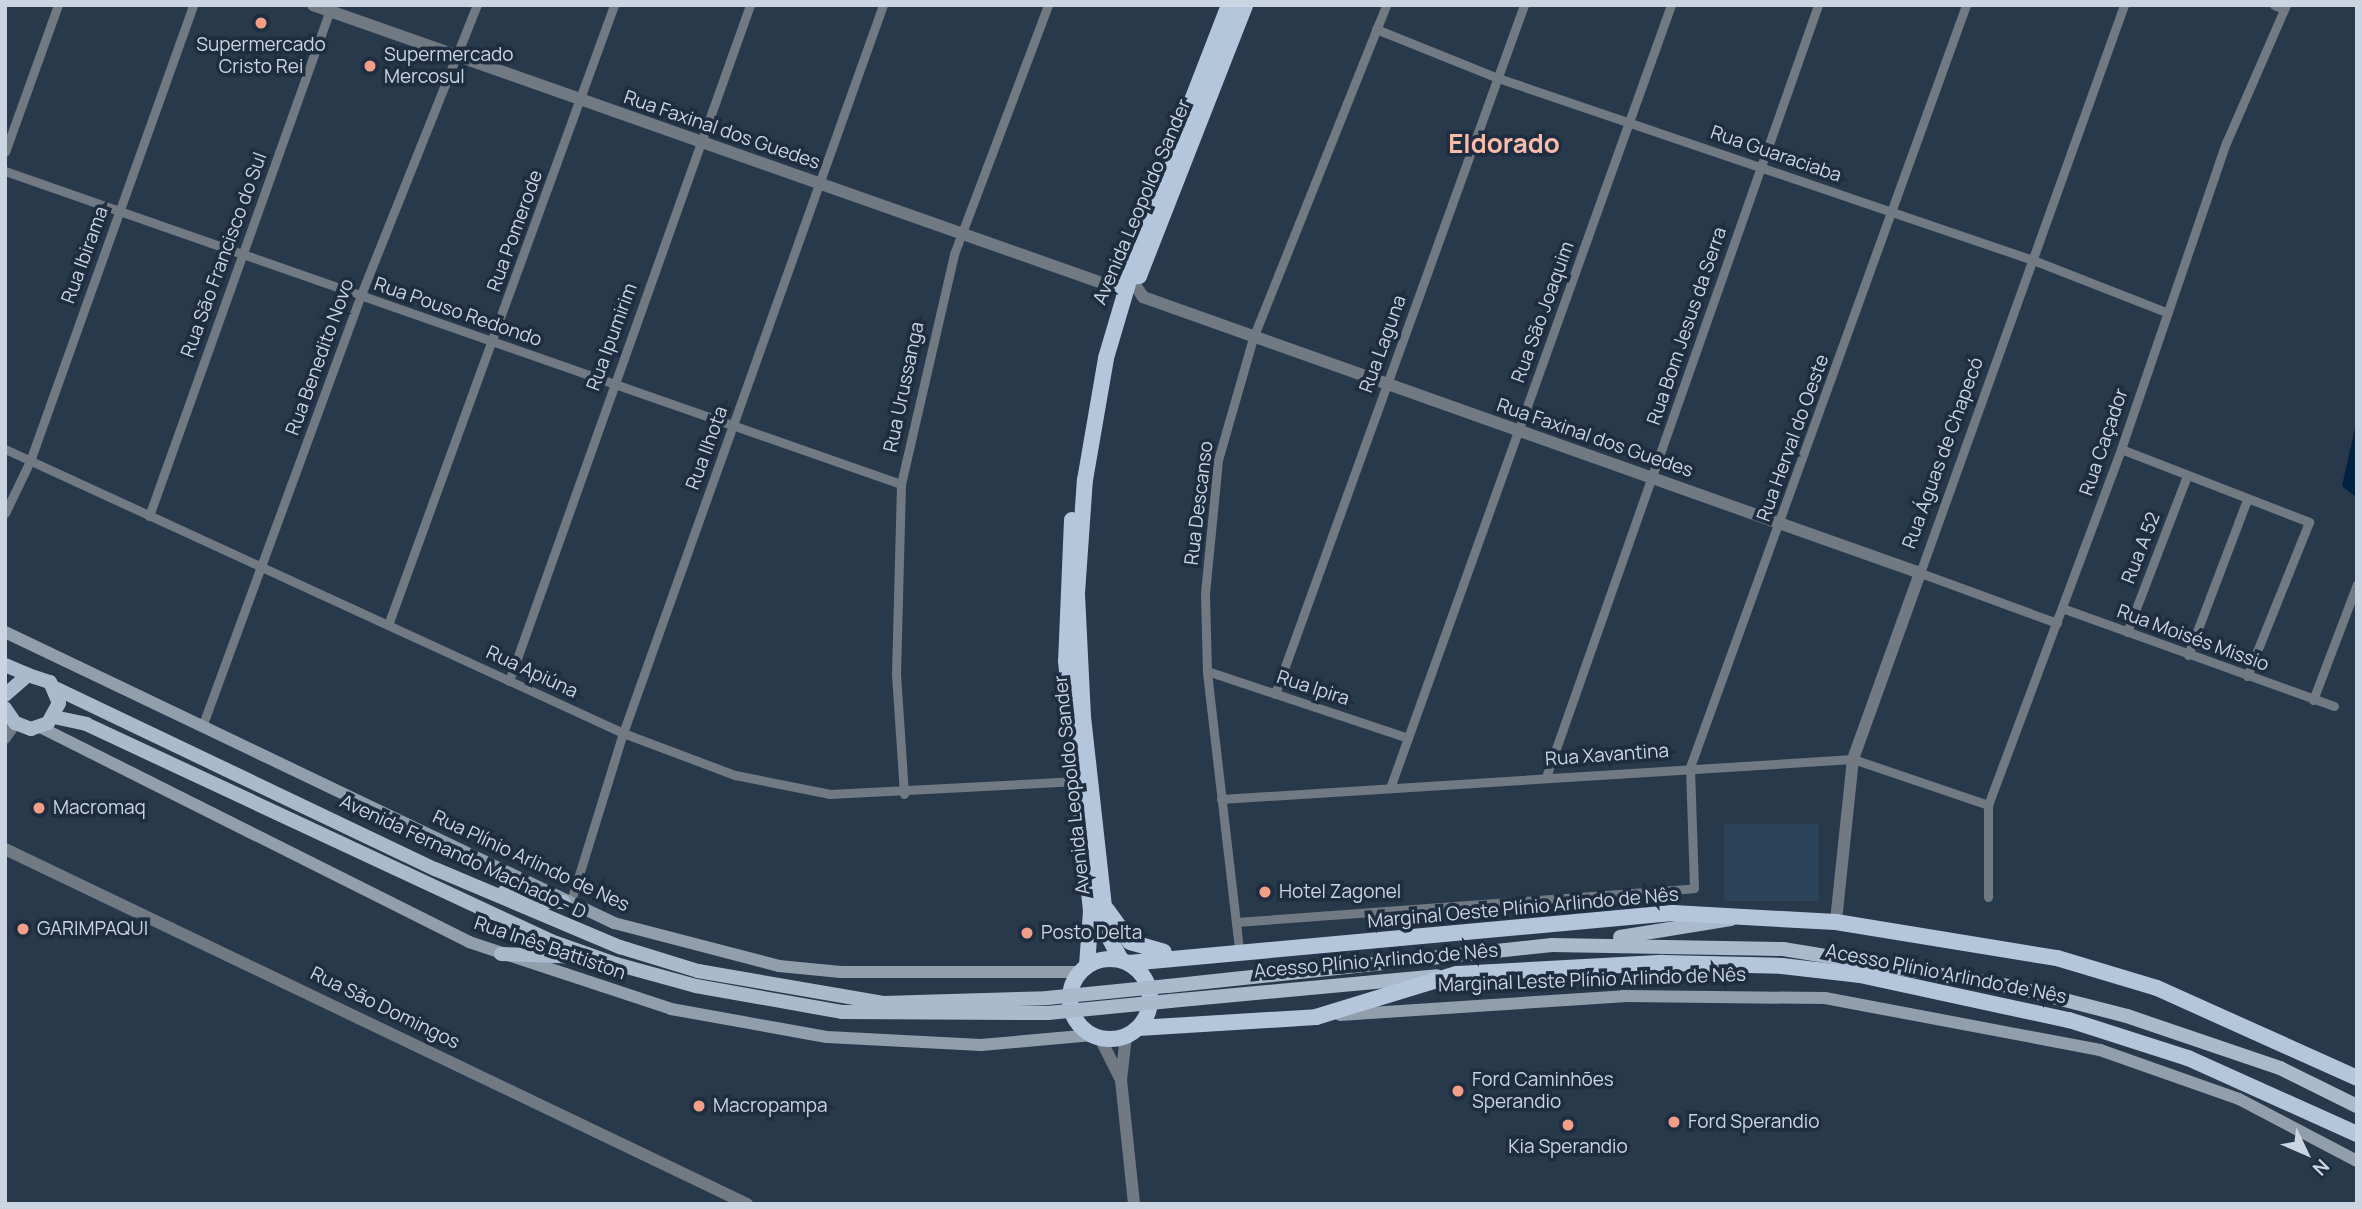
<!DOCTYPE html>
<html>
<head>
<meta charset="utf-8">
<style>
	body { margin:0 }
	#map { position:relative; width:2362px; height:1209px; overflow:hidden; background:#28394b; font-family:Manrope,sans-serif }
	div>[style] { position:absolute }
	.built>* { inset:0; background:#2c4259; transform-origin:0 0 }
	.water>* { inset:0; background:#032241 }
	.minor>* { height:9px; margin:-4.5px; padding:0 4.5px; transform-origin:4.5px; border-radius:4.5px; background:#717982 }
	.tertiary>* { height:12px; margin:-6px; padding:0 6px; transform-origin:6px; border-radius:6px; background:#717982 }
	.secondary>* { height:12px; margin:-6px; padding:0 6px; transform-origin:6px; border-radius:6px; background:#919eac }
	.primary>* { height:14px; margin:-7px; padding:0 7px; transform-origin:7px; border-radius:7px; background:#a9bacd }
	.trunk>* { height:16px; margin:-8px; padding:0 8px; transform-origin:8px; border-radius:8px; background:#b4c6dc }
	.trunk>.ring { margin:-8px; padding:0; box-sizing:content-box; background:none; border:16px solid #b4c6dc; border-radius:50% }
	.primary-bridge>* { height:14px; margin:-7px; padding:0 7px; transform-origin:7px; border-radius:7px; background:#a9bacd }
	.dots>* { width:19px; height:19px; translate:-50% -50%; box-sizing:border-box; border:4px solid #1e2e40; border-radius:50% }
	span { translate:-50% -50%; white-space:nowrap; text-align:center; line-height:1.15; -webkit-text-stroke:7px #1e2e40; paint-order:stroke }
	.poi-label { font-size:19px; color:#cbd5e1 }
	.left { translate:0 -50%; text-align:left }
	.street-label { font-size:19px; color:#cbd5e1 }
	.district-label { font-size:26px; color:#fdbbaa; font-weight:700 }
	.frame { position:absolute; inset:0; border:7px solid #cbd5e1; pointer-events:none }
	.north { position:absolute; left:2271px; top:1118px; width:70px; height:70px; -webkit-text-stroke:5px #1e2e40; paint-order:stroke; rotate:134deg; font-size:19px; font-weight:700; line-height:28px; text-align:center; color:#cbd5e1 }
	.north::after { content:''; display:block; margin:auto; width:24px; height:32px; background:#cbd5e1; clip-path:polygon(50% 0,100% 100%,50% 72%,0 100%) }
</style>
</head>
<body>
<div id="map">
	<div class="built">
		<div style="left:1724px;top:824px;width:95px;height:77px"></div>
	</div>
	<div class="water">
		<div style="clip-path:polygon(2357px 419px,2357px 498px,2342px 486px)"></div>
	</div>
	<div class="minor">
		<div style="left:2274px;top:5px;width:11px;rotate:22deg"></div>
		<div style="left:1376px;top:29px;width:131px;rotate:21.9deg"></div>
		<div style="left:1498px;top:78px;width:565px;rotate:18.79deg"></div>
		<div style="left:2033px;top:260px;width:143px;rotate:21.4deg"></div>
		<div style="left:5px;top:152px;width:156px;rotate:-70.2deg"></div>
		<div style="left:5px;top:171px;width:949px;rotate:19.26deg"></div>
		<div style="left:5px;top:449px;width:680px;rotate:24.68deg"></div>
		<div style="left:623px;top:733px;width:120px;rotate:20.6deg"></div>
		<div style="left:735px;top:775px;width:97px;rotate:11.3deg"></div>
		<div style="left:830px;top:794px;width:247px;rotate:-3deg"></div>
		<div style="left:2121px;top:449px;width:202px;rotate:21.2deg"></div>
		<div style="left:2309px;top:522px;width:166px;rotate:111.9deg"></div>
		<div style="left:5px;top:513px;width:58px;rotate:-64.3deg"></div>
		<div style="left:30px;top:461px;width:484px;rotate:-70.3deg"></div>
		<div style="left:149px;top:516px;width:541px;rotate:-70.32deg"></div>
		<div style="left:2062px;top:608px;width:289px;rotate:19.8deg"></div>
		<div style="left:2057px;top:623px;width:146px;rotate:-159.9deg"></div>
		<div style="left:1920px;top:573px;width:604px;rotate:-70.24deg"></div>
		<div style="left:388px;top:625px;width:660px;rotate:-69.97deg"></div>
		<div style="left:2127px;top:632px;width:167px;rotate:-69deg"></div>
		<div style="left:2188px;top:655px;width:166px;rotate:-69.2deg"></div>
		<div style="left:1207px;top:671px;width:212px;rotate:18.4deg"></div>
		<div style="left:509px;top:681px;width:718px;rotate:-70.38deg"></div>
		<div style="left:1275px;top:694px;width:733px;rotate:-70.13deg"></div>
		<div style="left:2313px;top:700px;width:124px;rotate:-69.2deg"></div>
		<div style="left:203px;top:724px;width:455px;rotate:-69.8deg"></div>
		<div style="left:360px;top:297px;width:315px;rotate:-68.2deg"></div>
		<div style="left:1546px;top:777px;width:819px;rotate:-70.59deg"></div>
		<div style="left:1390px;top:788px;width:832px;rotate:-70.26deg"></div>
		<div style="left:904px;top:794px;width:119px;rotate:-93.8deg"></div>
		<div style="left:896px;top:675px;width:191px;rotate:-88.5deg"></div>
		<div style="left:901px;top:484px;width:236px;rotate:-77deg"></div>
		<div style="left:954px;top:254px;width:266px;rotate:-69.3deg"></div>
		<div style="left:1221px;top:799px;width:633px;rotate:-3.62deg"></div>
		<div style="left:1853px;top:759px;width:143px;rotate:18.8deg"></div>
		<div style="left:1988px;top:897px;width:92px;rotate:-90deg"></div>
		<div style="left:1988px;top:805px;width:380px;rotate:-69.5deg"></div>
		<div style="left:2121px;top:449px;width:324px;rotate:-71.1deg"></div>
		<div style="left:2226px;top:143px;width:150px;rotate:-66.5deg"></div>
		<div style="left:570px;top:904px;width:179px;rotate:-72.8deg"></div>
		<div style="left:623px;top:733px;width:773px;rotate:-70.35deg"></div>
		<div style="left:1236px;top:922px;width:459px;rotate:-4.2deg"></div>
		<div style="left:1694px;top:888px;width:121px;rotate:-91.9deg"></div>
		<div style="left:1690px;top:767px;width:810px;rotate:-70.09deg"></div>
		<div style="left:1239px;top:949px;width:280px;rotate:-96.6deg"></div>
		<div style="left:1207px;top:671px;width:78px;rotate:-91.5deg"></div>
		<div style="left:1205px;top:593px;width:134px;rotate:-84.4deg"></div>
		<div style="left:1218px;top:460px;width:127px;rotate:-74deg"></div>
		<div style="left:1253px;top:338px;width:359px;rotate:-68.2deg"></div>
	</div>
	<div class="tertiary">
		<div style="left:313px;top:5px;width:855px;rotate:19.41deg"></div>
		<div style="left:1130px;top:277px;width:24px;rotate:57deg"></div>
		<div style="left:1143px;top:297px;width:825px;rotate:19.56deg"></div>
		<div style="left:1920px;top:573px;width:198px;rotate:109.8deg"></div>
		<div style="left:1853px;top:759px;width:164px;rotate:96deg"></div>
		<div style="left:5px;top:738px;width:18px;rotate:-56deg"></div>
		<div style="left:5px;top:849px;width:823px;rotate:25.57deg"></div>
		<div style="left:1126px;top:1036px;width:44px;rotate:96.5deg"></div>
		<div style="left:1121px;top:1080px;width:125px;rotate:84deg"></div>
		<div style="left:1100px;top:1038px;width:47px;rotate:63.4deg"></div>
	</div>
	<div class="secondary">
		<div style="left:5px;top:632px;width:675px;rotate:25.54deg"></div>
		<div style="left:614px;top:923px;width:171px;rotate:14.6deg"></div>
		<div style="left:779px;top:966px;width:62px;rotate:5.5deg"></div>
		<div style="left:841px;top:972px;width:240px"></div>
		<div style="left:40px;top:727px;width:480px;rotate:26.6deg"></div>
		<div style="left:469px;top:942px;width:213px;rotate:18.3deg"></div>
		<div style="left:671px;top:1009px;width:158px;rotate:10.2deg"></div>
		<div style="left:827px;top:1037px;width:154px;rotate:3deg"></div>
		<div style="left:981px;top:1045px;width:112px;rotate:-5.1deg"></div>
		<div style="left:1340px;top:1015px;width:284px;rotate:-3.8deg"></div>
		<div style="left:1623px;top:996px;width:202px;rotate:0.6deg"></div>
		<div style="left:1825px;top:998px;width:280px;rotate:10.7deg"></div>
		<div style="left:2100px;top:1050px;width:147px;rotate:19.4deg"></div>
		<div style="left:2239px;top:1099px;width:133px;rotate:27.7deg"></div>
	</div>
	<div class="primary">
		<div style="left:5px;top:665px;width:25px;rotate:23deg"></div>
		<div style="left:55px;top:688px;width:421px;rotate:25.5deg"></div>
		<div style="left:435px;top:869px;width:201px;rotate:22.9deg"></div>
		<div style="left:620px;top:947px;width:82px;rotate:17.1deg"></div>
		<div style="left:698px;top:971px;width:188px;rotate:9.8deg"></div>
		<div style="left:883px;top:1003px;width:164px;rotate:-1.7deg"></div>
		<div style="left:5px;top:695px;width:30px;rotate:-41deg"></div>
		<div style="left:28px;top:675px;width:23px;rotate:18deg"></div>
		<div style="left:50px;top:682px;width:23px;rotate:67deg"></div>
		<div style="left:59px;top:703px;width:23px;rotate:119deg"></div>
		<div style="left:48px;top:723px;width:18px;rotate:161deg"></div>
		<div style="left:31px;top:729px;width:17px;rotate:-159deg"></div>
		<div style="left:15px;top:723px;width:18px;rotate:-124deg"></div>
		<div style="left:54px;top:717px;width:33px;rotate:12deg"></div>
		<div style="left:86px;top:724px;width:513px;rotate:25.02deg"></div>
		<div style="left:551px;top:941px;width:69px;rotate:19.5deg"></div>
		<div style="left:616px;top:964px;width:83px;rotate:15.4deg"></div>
		<div style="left:696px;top:986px;width:148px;rotate:10.1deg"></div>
		<div style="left:842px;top:1012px;width:206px;rotate:0.3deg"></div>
		<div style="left:504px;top:892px;width:33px;rotate:18deg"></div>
		<div style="left:535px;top:902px;width:29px"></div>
		<div style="left:1620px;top:937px;width:112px;rotate:-9.2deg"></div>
		<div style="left:501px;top:954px;width:82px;rotate:2.1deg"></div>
		<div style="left:1168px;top:986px;width:386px;rotate:-6.1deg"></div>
		<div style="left:1552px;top:945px;width:231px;rotate:1deg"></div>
		<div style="left:1783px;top:949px;width:234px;rotate:9.3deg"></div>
		<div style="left:2014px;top:987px;width:117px;rotate:14.4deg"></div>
		<div style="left:2127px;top:1016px;width:162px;rotate:18.8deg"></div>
		<div style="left:2280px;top:1068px;width:86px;rotate:26.3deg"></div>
		<div style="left:1170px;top:1001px;width:268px;rotate:-5.3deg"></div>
	</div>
	<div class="trunk">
		<div style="left:1120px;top:286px;width:301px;rotate:-68.8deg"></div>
		<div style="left:1072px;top:520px;width:141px;rotate:92.4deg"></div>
		<div style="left:1066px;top:661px;width:251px;rotate:84.3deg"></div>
		<div style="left:1091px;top:911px;width:55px;rotate:94.2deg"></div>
		<div style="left:1107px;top:910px;width:39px;rotate:54deg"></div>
		<div style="left:1130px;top:942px;width:35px;rotate:16deg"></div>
		<div class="ring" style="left:1070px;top:959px;width:64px;height:64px"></div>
		<div style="left:1121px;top:960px;width:30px;rotate:-118deg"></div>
		<div style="left:1107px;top:934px;width:218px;rotate:-96.3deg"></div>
		<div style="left:1083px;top:717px;width:124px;rotate:-92.8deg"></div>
		<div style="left:1077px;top:593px;width:113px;rotate:-86deg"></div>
		<div style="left:1085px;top:480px;width:124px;rotate:-80.2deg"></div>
		<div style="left:1106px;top:358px;width:84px;rotate:-73.5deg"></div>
		<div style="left:1130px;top:277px;width:9px;rotate:-6deg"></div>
		<div style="left:1139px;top:276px;width:291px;rotate:-68.6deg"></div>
		<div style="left:1129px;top:963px;width:546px;rotate:-5.25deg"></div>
		<div style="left:1673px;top:913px;width:163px;rotate:3.2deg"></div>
		<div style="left:1836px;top:922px;width:224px;rotate:9.3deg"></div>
		<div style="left:2057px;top:958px;width:104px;rotate:16.7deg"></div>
		<div style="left:2157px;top:988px;width:219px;rotate:24.2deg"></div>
		<div style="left:1138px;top:1028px;width:178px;rotate:-3.5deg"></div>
		<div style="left:1316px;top:1017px;width:147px;rotate:-17deg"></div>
		<div style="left:1457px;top:974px;width:206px;rotate:-3.1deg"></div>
		<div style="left:1663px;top:963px;width:119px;rotate:1.4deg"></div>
		<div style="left:1782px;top:966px;width:79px;rotate:6.6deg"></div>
		<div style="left:1860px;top:975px;width:214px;rotate:12.2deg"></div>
		<div style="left:2069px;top:1020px;width:125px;rotate:17.7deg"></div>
		<div style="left:2188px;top:1058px;width:185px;rotate:24.2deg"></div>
	</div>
	<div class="primary-bridge">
		<div style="left:1047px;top:998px;width:122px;rotate:-5.7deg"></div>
		<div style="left:1048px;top:1013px;width:123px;rotate:-5.6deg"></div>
	</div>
	<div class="dots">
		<div style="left:261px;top:23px;background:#f49e87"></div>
		<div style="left:370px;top:66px;background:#f49e87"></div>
		<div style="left:39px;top:808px;background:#f49e87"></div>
		<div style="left:1265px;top:892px;background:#f49e87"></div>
		<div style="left:23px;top:929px;background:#f49e87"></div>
		<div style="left:1027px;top:933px;background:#f49e87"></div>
		<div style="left:1458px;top:1091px;background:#f49e87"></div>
		<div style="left:699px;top:1106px;background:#f49e87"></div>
		<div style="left:1674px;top:1122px;background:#f49e87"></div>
		<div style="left:1568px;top:1125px;background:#f49e87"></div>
	</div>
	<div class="poi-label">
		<span style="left:261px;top:56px">Supermercado<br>Cristo Rei</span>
		<span class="left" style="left:384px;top:66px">Supermercado<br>Mercosul</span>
		<span class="left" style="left:53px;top:808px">Macromaq</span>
		<span class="left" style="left:1279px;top:892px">Hotel Zagonel</span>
		<span class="left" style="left:37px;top:929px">GARIMPAQUI</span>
		<span class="left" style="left:1041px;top:933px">Posto Delta</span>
		<span class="left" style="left:1472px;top:1091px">Ford Caminhões<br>Sperandio</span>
		<span class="left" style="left:713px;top:1106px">Macropampa</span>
		<span class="left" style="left:1688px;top:1122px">Ford Sperandio</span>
		<span style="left:1568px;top:1147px">Kia Sperandio</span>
	</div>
	<div class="street-label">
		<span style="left:722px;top:130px;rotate:19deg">Rua Faxinal dos Guedes</span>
		<span style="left:1776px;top:154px;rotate:19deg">Rua Guaraciaba</span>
		<span style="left:1142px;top:202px;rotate:-67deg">Avenida Leopoldo Sander</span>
		<span style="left:515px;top:231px;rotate:-70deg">Rua Pomerode</span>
		<span style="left:85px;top:255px;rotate:-70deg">Rua Ibirama</span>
		<span style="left:224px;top:255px;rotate:-70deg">Rua São Francisco do Sul</span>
		<span style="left:458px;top:312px;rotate:19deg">Rua Pouso Redondo</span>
		<span style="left:1543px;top:312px;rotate:-70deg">Rua São Joaquim</span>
		<span style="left:1687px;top:326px;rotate:-71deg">Rua Bom Jesus da Serra</span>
		<span style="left:612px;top:337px;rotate:-70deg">Rua Ipumirim</span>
		<span style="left:1383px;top:344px;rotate:-70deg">Rua Laguna</span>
		<span style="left:320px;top:357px;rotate:-70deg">Rua Benedito Novo</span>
		<span style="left:904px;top:387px;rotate:-78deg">Rua Urussanga</span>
		<span style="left:1595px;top:438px;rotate:19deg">Rua Faxinal dos Guedes</span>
		<span style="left:1793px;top:438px;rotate:-70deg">Rua Herval do Oeste</span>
		<span style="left:2104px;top:442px;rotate:-71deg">Rua Caçador</span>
		<span style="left:707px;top:448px;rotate:-70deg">Rua Ilhota</span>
		<span style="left:1943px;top:453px;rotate:-70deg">Rua Águas de Chapecó</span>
		<span style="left:1199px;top:503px;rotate:-83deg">Rua Descanso</span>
		<span style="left:2141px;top:548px;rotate:-69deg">Rua A 52</span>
		<span style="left:2193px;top:638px;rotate:20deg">Rua Moisés Missio</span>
		<span style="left:532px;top:672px;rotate:25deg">Rua Apiúna</span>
		<span style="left:1313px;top:688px;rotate:18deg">Rua Ipira</span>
		<span style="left:1607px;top:755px;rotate:-4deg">Rua Xavantina</span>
		<span style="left:1072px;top:785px;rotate:-96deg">Avenida Leopoldo Sander</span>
		<span style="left:463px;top:857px;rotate:25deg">Avenida Fernando Machado - D</span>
		<span style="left:531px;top:861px;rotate:25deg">Rua Plínio Arlindo de Nes</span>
		<span style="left:1523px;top:908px;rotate:-5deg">Marginal Oeste Plínio Arlindo de Nês</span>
		<span style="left:550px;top:948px;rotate:19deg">Rua Inês Battiston</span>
		<span style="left:1376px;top:961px;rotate:-5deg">Acesso Plínio Arlindo de Nês</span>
		<span style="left:1946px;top:974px;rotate:11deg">Acesso Plínio Arlindo de Nês</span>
		<span style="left:1592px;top:980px;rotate:-2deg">Marginal Leste Plínio Arlindo de Nês</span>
		<span style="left:385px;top:1008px;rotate:26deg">Rua São Domingos</span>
	</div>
	<div class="district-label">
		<span style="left:1504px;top:144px">Eldorado</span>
	</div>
	<div class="frame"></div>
	<div class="north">N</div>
</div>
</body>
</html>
